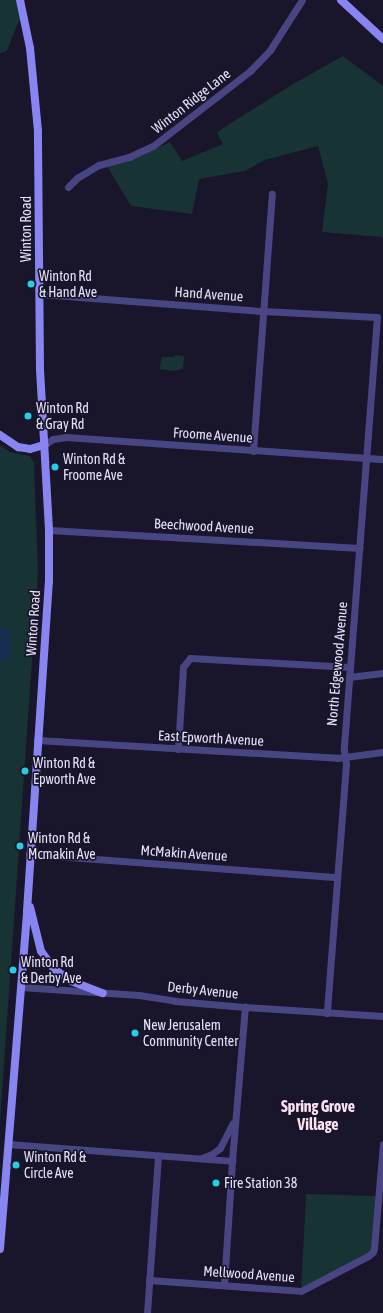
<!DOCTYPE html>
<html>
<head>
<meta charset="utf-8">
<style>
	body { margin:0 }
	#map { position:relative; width:383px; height:1313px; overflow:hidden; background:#19152a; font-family:"Asap Condensed",sans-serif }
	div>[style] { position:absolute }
	.green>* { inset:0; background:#183333 }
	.water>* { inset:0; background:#182d4f }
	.street>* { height:7px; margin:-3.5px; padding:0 3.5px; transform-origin:3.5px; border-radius:3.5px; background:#494583 }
	.secondary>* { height:8px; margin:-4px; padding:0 4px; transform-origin:4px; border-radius:4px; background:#8884f0 }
	.dots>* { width:11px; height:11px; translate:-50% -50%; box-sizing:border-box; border:2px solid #19152a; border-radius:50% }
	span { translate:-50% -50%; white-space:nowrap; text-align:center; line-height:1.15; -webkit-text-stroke:3.5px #19152a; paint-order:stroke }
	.street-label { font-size:14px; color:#e4e1fb }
	.poi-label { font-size:14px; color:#e4e1fb }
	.left { translate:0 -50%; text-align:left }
	.quarter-label { font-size:16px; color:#fce3f2; font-weight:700 }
</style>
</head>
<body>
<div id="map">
	<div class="green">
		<div style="clip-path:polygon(0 0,20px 0,23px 14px,16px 27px,7px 51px,0 53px)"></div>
		<div style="clip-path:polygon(343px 56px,383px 86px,383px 239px,382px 237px,322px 232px,328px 184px,318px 146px,265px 160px,245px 171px,199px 179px,192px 214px,131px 206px,107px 166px,139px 157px,170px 142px,182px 161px,223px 144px,217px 132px,293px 84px)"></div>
		<div style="clip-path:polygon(175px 355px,184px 356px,183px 369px,173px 371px,159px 369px,162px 357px,174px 357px)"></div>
		<div style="clip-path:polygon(0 445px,10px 452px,30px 456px,34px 463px,38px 574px,0 1122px)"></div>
		<div style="clip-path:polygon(306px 1194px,379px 1196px,373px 1252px,301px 1291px)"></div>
	</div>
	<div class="water">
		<div style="clip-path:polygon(0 627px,10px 629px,12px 646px,10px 660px,0 660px)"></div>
	</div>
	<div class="street">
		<div style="left:68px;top:187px;width:13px;rotate:-45deg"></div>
		<div style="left:77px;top:178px;width:26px;rotate:-31deg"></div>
		<div style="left:99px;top:165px;width:31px;rotate:-15deg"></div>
		<div style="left:129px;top:157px;width:26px;rotate:-25deg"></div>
		<div style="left:153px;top:146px;width:123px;rotate:-37.7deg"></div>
		<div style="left:250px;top:71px;width:29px;rotate:-46deg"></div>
		<div style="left:270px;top:50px;width:59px;rotate:-57.4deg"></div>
		<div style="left:40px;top:294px;width:224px;rotate:4.4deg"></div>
		<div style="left:263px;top:311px;width:114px;rotate:3deg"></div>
		<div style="left:377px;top:317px;width:434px;rotate:94.4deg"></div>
		<div style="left:344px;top:750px;width:14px;rotate:82deg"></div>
		<div style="left:346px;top:764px;width:250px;rotate:94.4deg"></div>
		<div style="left:44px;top:445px;width:11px;rotate:-34deg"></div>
		<div style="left:53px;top:439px;width:13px;rotate:-9deg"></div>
		<div style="left:66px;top:437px;width:318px;rotate:4deg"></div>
		<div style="left:253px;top:451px;width:258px;rotate:-85.8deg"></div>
		<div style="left:49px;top:530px;width:311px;rotate:3.3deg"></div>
		<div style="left:349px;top:677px;width:34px;rotate:-7deg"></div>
		<div style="left:37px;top:740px;width:301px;rotate:3.4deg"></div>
		<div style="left:337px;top:758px;width:46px;rotate:-7.4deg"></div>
		<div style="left:178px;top:749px;width:82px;rotate:-86.5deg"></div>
		<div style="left:183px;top:667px;width:11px;rotate:-52deg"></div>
		<div style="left:190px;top:658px;width:160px;rotate:3.2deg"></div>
		<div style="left:29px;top:854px;width:309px;rotate:4.3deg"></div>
		<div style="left:21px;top:987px;width:118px;rotate:3.9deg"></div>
		<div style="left:139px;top:995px;width:36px;rotate:9deg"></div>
		<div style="left:175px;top:1001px;width:70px;rotate:4.9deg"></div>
		<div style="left:245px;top:1007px;width:138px;rotate:3.7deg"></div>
		<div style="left:8px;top:1144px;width:225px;rotate:4.3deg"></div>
		<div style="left:202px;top:1158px;width:11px;rotate:-22deg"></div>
		<div style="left:212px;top:1154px;width:10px;rotate:-37deg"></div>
		<div style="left:220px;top:1148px;width:28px;rotate:-63deg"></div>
		<div style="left:149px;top:1280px;width:152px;rotate:4.1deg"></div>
		<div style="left:301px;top:1291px;width:76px;rotate:-27.6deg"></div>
		<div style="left:368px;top:1256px;width:6px;rotate:-39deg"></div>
		<div style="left:373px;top:1252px;width:4px;rotate:-76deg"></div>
		<div style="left:374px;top:1248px;width:104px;rotate:-85.1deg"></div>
		<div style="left:224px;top:1285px;width:124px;rotate:-86.3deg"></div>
		<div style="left:232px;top:1161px;width:155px;rotate:-85.2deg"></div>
		<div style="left:147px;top:1313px;width:158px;rotate:-86deg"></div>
	</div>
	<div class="secondary">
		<div style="left:341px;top:0;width:57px;rotate:42.9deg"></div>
		<div style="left:0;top:435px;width:22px;rotate:34deg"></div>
		<div style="left:18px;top:447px;width:12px;rotate:9deg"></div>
		<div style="left:30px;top:449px;width:15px;rotate:-16deg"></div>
		<div style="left:30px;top:907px;width:45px;rotate:76deg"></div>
		<div style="left:41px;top:951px;width:22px;rotate:54deg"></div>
		<div style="left:54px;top:969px;width:21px;rotate:35deg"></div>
		<div style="left:71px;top:981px;width:34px;rotate:21deg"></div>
		<div style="left:0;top:1249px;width:339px;rotate:-85.4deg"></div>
		<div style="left:27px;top:911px;width:330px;rotate:-86.2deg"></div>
		<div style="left:49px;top:582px;width:52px;rotate:-90deg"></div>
		<div style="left:49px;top:530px;width:161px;rotate:-93.2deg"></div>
		<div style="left:40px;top:369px;width:238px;rotate:-90.5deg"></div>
		<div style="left:38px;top:131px;width:83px;rotate:-95.5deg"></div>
		<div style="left:30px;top:48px;width:49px;rotate:-101.8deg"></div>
	</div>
	<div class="dots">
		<div style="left:31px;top:284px;background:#24cfe4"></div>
		<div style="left:28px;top:416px;background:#24cfe4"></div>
		<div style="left:55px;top:467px;background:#24cfe4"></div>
		<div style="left:25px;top:771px;background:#24cfe4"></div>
		<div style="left:20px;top:846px;background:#24cfe4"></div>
		<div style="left:13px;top:970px;background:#24cfe4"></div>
		<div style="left:135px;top:1033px;background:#24cfe4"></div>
		<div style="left:16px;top:1165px;background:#24cfe4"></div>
		<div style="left:216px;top:1183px;background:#24cfe4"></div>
	</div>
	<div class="street-label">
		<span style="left:191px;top:101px;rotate:-38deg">Winton Ridge Lane</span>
		<span style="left:26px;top:229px;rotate:-90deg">Winton Road</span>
		<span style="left:209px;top:294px;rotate:4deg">Hand Avenue</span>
		<span style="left:213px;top:435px;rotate:4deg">Froome Avenue</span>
		<span style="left:204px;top:526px;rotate:3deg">Beechwood Avenue</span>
		<span style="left:33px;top:623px;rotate:-86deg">Winton Road</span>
		<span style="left:337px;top:664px;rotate:-85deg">North Edgewood Avenue</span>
		<span style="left:211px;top:738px;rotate:3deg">East Epworth Avenue</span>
		<span style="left:184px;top:853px;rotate:4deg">McMakin Avenue</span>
		<span style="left:203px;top:990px;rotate:6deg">Derby Avenue</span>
		<span style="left:249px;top:1274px;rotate:4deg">Mellwood Avenue</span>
	</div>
	<div class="poi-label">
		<span class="left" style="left:39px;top:284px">Winton Rd<br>&amp; Hand Ave</span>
		<span class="left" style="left:36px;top:416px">Winton Rd<br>&amp; Gray Rd</span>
		<span class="left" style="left:63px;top:467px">Winton Rd &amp;<br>Froome Ave</span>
		<span class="left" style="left:33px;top:771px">Winton Rd &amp;<br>Epworth Ave</span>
		<span class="left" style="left:28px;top:846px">Winton Rd &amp;<br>Mcmakin Ave</span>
		<span class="left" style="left:21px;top:970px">Winton Rd<br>&amp; Derby Ave</span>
		<span class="left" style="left:143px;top:1033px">New Jerusalem<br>Community Center</span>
		<span class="left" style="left:24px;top:1165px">Winton Rd &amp;<br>Circle Ave</span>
		<span class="left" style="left:224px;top:1183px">Fire Station 38</span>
	</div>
	<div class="quarter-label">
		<span style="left:318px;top:1115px">Spring Grove<br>Village</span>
	</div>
</div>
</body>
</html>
